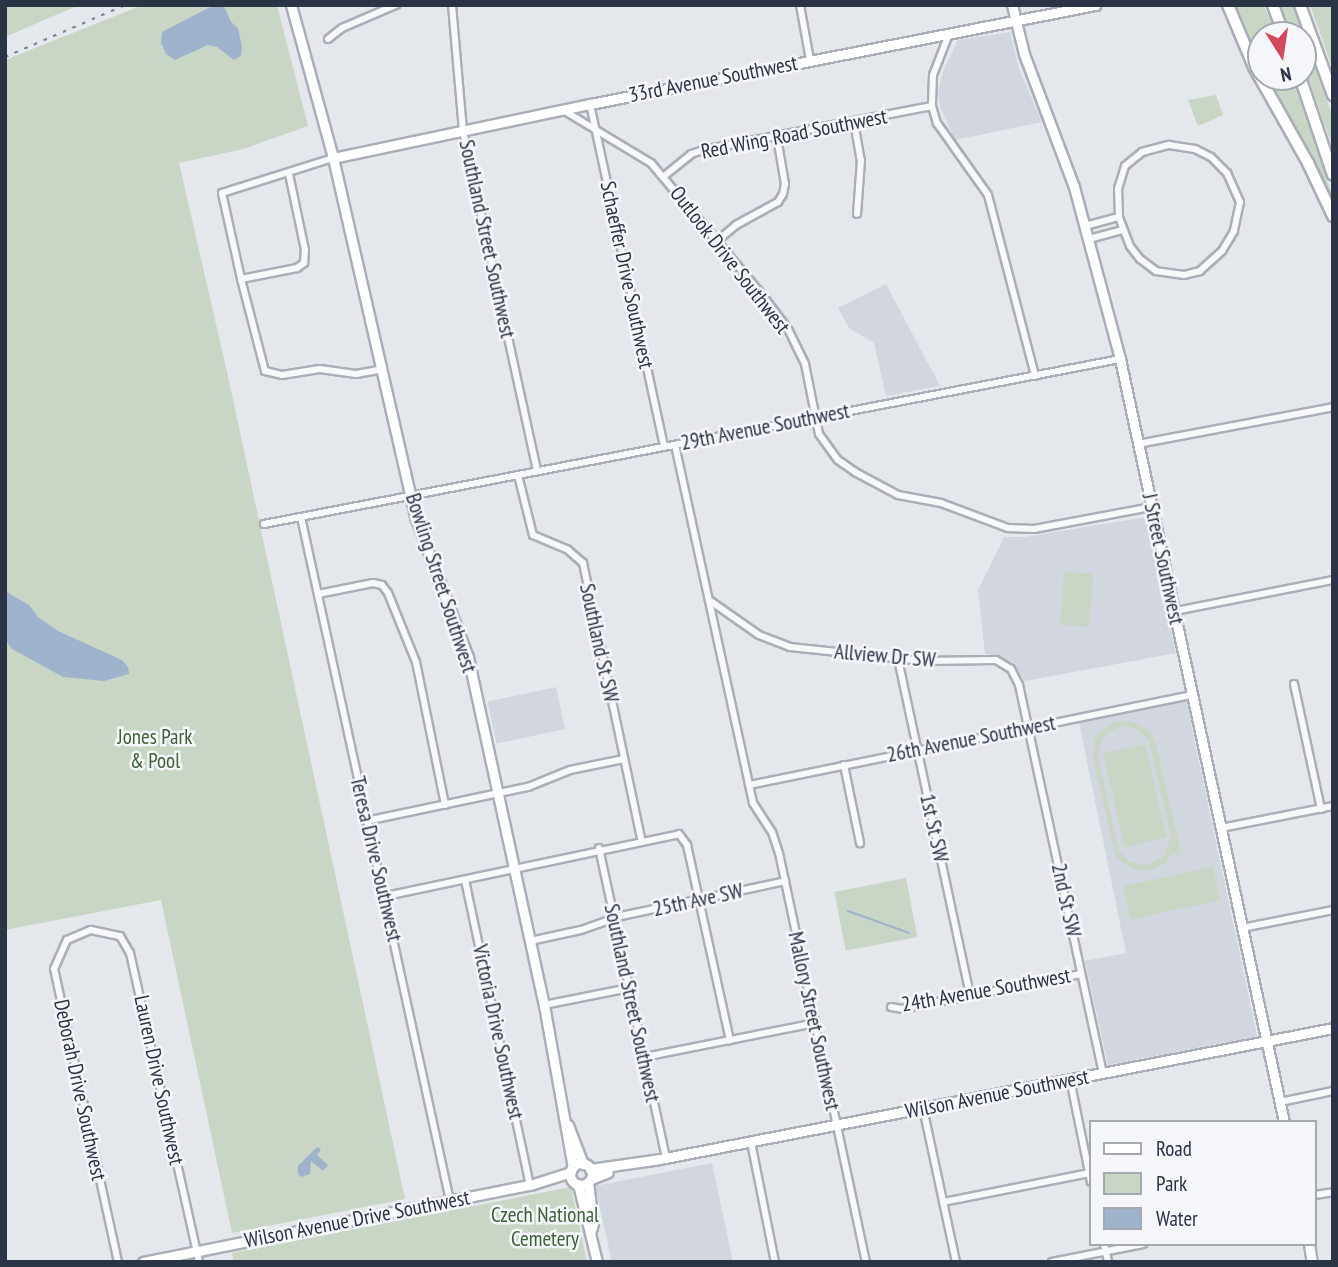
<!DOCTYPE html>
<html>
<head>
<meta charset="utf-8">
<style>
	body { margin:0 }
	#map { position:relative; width:1338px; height:1267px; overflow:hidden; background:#e4e7ec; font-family:"PT Sans Narrow",sans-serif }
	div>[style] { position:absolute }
	.built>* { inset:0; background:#d2d6de; transform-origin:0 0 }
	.green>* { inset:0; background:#c9d6c5; transform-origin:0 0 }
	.water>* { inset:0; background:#9fb4cc }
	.stream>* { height:2px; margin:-1px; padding:0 1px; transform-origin:1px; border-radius:1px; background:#9fb4cc }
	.roads { filter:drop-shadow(2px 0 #a9aeb7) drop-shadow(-2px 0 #a9aeb7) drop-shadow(0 2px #a9aeb7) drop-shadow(0 -2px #a9aeb7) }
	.street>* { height:6px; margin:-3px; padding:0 3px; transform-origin:3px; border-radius:3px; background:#f7f8fa }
	.secondary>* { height:9px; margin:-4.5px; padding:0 4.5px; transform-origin:4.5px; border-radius:4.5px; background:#fff }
	.secondary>.ring { margin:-4.5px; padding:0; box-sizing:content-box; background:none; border:9px solid #fff; border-radius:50% }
	.highway>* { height:10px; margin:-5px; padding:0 5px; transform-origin:5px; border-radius:5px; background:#fff }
	.rail>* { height:2px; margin-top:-1px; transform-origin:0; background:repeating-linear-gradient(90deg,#7d8696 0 3.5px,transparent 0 10.5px) }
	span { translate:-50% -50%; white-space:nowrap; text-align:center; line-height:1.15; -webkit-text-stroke:5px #f4f6f9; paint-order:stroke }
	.street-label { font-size:21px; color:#2b3445 }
	.park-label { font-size:21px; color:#3f6138 }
	.frame { position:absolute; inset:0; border:7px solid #2b3445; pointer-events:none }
	.legend { position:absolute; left:1089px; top:1120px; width:228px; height:126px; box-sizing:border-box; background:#f4f6f9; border:2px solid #a4a8b1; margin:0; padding:9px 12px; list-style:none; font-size:21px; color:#2b3445 }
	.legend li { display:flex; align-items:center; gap:14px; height:35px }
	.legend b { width:35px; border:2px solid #a4a8b1 }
	.north { position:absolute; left:1247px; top:21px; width:70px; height:70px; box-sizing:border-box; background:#f4f6f9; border:2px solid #a4a8b1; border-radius:50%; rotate:168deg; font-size:19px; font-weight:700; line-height:28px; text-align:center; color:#2b3445 }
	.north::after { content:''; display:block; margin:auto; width:24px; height:32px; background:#d1495b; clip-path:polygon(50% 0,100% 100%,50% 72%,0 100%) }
</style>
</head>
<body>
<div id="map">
	<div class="built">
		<div style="clip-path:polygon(1010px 32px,1019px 69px,1042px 122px,955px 140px,940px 107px,938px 91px,943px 71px,958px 40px)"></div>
		<div style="clip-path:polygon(886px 284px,940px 386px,886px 396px,874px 343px,849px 328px,838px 308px)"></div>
		<div style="clip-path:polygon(1146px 517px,1176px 653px,1025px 681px,1012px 662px,985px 653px,978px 590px,1004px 537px,1025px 537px)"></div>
		<div style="left:556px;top:687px;width:43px;height:70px;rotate:78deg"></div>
		<div style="clip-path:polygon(1186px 700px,1257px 1036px,1108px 1065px,1085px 961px,1126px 953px,1079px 722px)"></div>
		<div style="clip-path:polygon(712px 1163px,733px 1262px,612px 1262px,595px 1186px)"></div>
	</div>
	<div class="green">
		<div style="clip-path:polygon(5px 5px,79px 5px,5px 37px)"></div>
		<div style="clip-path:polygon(143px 5px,277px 5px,308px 126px,243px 149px,179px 163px,227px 372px,405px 1199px,232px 1233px,161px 900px,5px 930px,5px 60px)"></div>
		<div style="clip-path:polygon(1232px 5px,1264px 5px,1276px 35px,1261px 35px,1261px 71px)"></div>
		<div style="clip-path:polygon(1281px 5px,1293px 5px,1309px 48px,1333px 118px,1333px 148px,1303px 63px,1303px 35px,1292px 35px)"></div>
		<div style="clip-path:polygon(1310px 5px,1333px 5px,1333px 70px,1324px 44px)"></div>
		<div style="clip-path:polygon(1264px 77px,1292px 77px,1333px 198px,1333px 211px)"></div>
		<div style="clip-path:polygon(1216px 95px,1223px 115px,1198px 126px,1188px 100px)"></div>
		<div style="left:1064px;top:572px;width:29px;height:53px;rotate:4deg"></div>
		<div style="clip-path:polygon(evenodd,1129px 721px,1147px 729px,1155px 740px,1181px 854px,1175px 855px,1174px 852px,1165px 863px,1149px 871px,1132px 869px,1116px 857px,1093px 759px,1095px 740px,1100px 732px,1112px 723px,1129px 721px,1122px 726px,1137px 729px,1149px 740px,1171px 836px,1164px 856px,1146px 865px,1130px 862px,1119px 851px,1098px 758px,1101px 741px,1107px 733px,1122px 726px)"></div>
		<div style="left:1145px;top:744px;width:96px;height:43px;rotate:77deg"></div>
		<div style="left:1213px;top:867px;width:34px;height:92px;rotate:78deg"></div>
		<div style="left:906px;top:878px;width:60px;height:73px;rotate:79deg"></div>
		<div style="clip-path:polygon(571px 1187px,587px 1262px,234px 1262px,232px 1253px)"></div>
	</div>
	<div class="water">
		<div style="clip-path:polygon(214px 5px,224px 6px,231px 22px,238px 28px,242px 47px,241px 56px,234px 60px,217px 47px,208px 45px,175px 60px,166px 54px,161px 43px,162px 32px)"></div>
		<div style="clip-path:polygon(5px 591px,29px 605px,38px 617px,58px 631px,122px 660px,128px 667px,129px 674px,104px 681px,63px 677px,12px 649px,5px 639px)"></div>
		<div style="clip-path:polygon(317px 1147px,321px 1149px,317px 1155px,328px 1165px,323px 1171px,311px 1161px,310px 1174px,301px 1177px,298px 1174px,298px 1166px)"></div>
	</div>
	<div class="stream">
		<div style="left:848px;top:911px;width:65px;rotate:19.8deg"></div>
	</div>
	<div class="roads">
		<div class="street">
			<div style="left:452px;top:5px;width:126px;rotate:85deg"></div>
			<div style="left:463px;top:131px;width:348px;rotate:77.7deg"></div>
			<div style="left:800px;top:5px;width:56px;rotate:79.7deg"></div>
			<div style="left:949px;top:34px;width:44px;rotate:111.3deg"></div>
			<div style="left:933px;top:75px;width:31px;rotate:92deg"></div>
			<div style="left:932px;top:106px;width:18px;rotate:74deg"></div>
			<div style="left:937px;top:123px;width:88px;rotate:54.7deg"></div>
			<div style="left:988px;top:195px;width:187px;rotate:75.4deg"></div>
			<div style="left:328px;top:39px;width:18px;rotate:-38deg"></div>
			<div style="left:342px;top:28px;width:59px;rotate:-23.1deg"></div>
			<div style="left:590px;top:104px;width:351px;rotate:77.8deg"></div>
			<div style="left:563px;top:110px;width:103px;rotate:31.1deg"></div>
			<div style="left:651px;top:163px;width:174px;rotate:49.9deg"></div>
			<div style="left:763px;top:296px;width:41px;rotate:52.9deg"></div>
			<div style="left:788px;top:329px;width:39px;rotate:64deg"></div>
			<div style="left:805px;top:364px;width:71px;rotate:78.7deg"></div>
			<div style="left:819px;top:434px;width:32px;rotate:54deg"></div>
			<div style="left:838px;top:460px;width:21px;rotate:35deg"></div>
			<div style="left:855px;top:472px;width:49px;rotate:28.1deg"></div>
			<div style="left:898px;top:495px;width:44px;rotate:10.5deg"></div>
			<div style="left:941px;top:503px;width:72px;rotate:20.5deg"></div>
			<div style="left:1008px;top:528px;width:26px;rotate:2deg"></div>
			<div style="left:1034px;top:529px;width:120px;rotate:-10.6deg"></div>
			<div style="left:854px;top:122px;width:39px;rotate:80deg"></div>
			<div style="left:861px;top:160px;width:54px;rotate:94.2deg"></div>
			<div style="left:1169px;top:145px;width:26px;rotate:9deg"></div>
			<div style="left:1195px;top:149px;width:18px;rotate:27deg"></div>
			<div style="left:1211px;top:157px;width:23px;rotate:45deg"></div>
			<div style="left:1227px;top:173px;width:32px;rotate:66deg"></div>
			<div style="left:1240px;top:202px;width:30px;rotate:102deg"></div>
			<div style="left:1234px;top:231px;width:23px;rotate:121deg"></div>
			<div style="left:1222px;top:251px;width:30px;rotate:138deg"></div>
			<div style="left:1200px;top:271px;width:16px;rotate:166deg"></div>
			<div style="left:1184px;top:275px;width:28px;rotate:-172deg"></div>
			<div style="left:1156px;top:271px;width:20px;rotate:-143deg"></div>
			<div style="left:1140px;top:259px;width:16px;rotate:-128deg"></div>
			<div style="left:1130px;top:246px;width:31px;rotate:-111deg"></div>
			<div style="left:1119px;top:217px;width:28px;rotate:-92deg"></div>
			<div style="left:1118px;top:189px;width:24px;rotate:-73deg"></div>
			<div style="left:1125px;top:166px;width:22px;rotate:-39deg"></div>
			<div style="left:1142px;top:152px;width:28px;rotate:-15deg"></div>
			<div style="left:333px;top:158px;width:116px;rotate:162.5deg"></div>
			<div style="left:222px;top:193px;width:88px;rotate:77.5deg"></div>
			<div style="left:241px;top:279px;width:95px;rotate:75.4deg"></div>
			<div style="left:265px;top:371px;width:17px;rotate:13deg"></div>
			<div style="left:282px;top:375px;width:38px;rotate:-9deg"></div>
			<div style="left:320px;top:369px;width:36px;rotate:8deg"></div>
			<div style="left:356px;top:374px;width:27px;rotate:-10deg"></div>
			<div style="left:663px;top:177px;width:36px;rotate:-39deg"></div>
			<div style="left:691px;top:154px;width:13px;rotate:-18deg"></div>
			<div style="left:703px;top:150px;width:233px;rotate:-10.9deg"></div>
			<div style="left:1085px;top:226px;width:35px;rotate:-15deg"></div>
			<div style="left:1089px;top:239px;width:35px;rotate:-15deg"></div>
			<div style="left:717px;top:241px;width:25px;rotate:-40deg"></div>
			<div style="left:736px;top:225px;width:48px;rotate:-28.7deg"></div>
			<div style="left:778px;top:202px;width:9px;rotate:-58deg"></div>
			<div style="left:783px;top:194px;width:10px;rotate:-79deg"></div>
			<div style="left:785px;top:184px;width:48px;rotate:-99.7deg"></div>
			<div style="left:241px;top:279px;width:57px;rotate:-11.1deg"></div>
			<div style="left:297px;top:268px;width:9px;rotate:-36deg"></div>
			<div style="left:304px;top:263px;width:13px;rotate:-86deg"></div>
			<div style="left:305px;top:250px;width:78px;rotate:-101.9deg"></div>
			<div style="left:1138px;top:444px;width:198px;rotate:-10.7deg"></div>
			<div style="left:675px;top:445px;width:366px;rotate:77.7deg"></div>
			<div style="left:753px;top:803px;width:35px;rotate:57deg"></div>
			<div style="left:772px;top:832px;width:22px;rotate:72deg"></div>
			<div style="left:779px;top:853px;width:418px;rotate:78deg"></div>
			<div style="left:518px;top:475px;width:62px;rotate:76deg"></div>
			<div style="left:533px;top:535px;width:38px;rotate:23deg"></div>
			<div style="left:568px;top:550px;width:20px;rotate:41deg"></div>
			<div style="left:583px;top:563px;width:282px;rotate:78.1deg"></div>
			<div style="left:301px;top:517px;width:700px;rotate:77.71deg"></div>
			<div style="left:264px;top:524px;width:872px;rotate:-10.91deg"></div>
			<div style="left:318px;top:594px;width:56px;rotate:-11.3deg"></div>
			<div style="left:373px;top:583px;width:9px;rotate:13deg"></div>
			<div style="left:382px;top:585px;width:10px;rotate:53deg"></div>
			<div style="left:388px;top:593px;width:74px;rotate:67.9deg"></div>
			<div style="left:416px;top:662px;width:146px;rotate:78.5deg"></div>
			<div style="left:709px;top:600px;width:61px;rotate:35deg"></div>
			<div style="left:759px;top:635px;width:33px;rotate:21deg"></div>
			<div style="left:790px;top:647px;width:135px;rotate:6deg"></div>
			<div style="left:924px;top:661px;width:72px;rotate:-0.8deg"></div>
			<div style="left:996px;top:660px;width:17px;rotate:31deg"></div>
			<div style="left:1011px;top:669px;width:18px;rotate:63deg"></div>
			<div style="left:1019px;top:685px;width:397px;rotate:77.8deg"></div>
			<div style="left:1175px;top:611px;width:161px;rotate:-11.1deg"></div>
			<div style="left:898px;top:659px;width:345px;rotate:77.9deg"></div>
			<div style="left:1294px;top:684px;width:128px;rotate:77.8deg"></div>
			<div style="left:844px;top:765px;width:80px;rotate:78.4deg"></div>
			<div style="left:749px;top:785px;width:453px;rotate:-11.5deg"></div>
			<div style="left:366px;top:821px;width:166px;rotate:-11.9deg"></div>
			<div style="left:528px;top:787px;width:45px;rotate:-22deg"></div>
			<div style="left:570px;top:770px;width:55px;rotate:-11.5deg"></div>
			<div style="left:1221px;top:828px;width:114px;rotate:-11.1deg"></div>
			<div style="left:599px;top:848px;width:317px;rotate:77.8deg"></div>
			<div style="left:465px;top:880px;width:312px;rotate:78deg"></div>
			<div style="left:386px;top:896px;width:299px;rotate:-11.9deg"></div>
			<div style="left:679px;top:834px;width:14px;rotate:54deg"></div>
			<div style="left:687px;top:845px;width:200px;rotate:77.6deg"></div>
			<div style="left:1242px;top:928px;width:93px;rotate:-11.2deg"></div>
			<div style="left:530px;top:941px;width:52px;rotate:-12.2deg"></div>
			<div style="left:581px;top:930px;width:42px;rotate:-19.3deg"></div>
			<div style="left:621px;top:916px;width:168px;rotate:-12deg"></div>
			<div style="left:544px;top:1005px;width:87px;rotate:-11.3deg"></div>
			<div style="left:891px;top:1007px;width:11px;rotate:10deg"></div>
			<div style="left:902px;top:1009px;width:182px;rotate:-11.1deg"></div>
			<div style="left:644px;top:1057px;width:175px;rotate:-11.2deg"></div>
			<div style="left:1070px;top:1079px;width:105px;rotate:78.5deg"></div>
			<div style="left:1280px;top:1102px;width:54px;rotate:-11.7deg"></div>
			<div style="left:923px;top:1108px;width:157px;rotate:77.9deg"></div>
			<div style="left:751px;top:1142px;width:122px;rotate:78.7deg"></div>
			<div style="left:1315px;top:1195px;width:18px;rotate:-9deg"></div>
			<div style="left:943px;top:1202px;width:149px;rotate:-11.2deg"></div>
			<div style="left:1104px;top:1244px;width:18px;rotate:77deg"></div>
			<div style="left:118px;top:1262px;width:300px;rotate:-102.3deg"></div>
			<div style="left:54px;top:969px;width:32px;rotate:-66deg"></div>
			<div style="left:67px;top:940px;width:26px;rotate:-23deg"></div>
			<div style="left:91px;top:930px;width:30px;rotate:12deg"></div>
			<div style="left:120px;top:936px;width:20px;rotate:60deg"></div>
			<div style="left:130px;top:953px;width:317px;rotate:77.4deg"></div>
			<div style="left:1052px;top:1262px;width:93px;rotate:-11.2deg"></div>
		</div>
		<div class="secondary">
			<div style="left:291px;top:5px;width:159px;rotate:74.6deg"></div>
			<div style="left:333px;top:158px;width:370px;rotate:77.1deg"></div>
			<div style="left:416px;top:519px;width:147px;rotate:69.4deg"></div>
			<div style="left:468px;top:657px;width:356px;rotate:77.7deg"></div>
			<div style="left:544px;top:1005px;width:165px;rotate:79.9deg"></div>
			<div style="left:1012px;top:5px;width:50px;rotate:76.2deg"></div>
			<div style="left:1024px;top:54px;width:142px;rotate:69.4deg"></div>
			<div style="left:1074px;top:187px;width:178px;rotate:75deg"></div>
			<div style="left:1120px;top:359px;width:780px;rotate:77.87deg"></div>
			<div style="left:333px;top:158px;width:263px;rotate:-11.9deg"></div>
			<div style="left:590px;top:104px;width:515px;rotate:-11.09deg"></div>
			<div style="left:568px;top:1125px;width:42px;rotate:69deg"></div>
			<div class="ring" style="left:570px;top:1163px;width:13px;height:13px"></div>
			<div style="left:590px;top:1169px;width:71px;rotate:-8.1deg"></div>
			<div style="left:660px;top:1159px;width:686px;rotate:-11.01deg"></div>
			<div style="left:591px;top:1179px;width:18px;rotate:-22deg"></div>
			<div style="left:588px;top:1182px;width:41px;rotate:83deg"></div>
			<div style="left:593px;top:1223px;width:8px;rotate:104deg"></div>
			<div style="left:578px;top:1184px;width:80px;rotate:76.3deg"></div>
			<div style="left:1309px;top:1244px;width:18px;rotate:81deg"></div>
			<div style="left:143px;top:1262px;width:395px;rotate:-11.3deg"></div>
			<div style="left:530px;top:1185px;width:43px;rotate:-17.6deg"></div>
		</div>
		<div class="highway">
			<div style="left:1228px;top:5px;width:67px;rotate:67.2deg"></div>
			<div style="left:1254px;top:67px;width:110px;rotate:60.6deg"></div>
			<div style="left:1308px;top:163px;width:59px;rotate:64.7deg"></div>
			<div style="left:1273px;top:5px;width:32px;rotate:70deg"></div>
			<div style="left:1300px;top:5px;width:96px;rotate:69.9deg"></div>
			<div style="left:1300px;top:77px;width:103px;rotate:71.4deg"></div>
		</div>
	</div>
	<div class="rail">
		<div style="left:5px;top:57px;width:131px;rotate:-23.4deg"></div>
	</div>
	<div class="street-label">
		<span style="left:713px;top:79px;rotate:-11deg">33rd Avenue Southwest</span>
		<span style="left:794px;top:134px;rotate:-11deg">Red Wing Road Southwest</span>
		<span style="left:487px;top:239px;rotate:78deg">Southland Street Southwest</span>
		<span style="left:730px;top:260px;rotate:52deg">Outlook Drive Southwest</span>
		<span style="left:627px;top:275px;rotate:78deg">Schaeffer Drive Southwest</span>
		<span style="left:765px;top:427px;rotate:-11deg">29th Avenue Southwest</span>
		<span style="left:1163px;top:559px;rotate:78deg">J Street Southwest</span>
		<span style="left:441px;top:583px;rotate:72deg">Bowling Street Southwest</span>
		<span style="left:599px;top:643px;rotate:78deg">Southland St SW</span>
		<span style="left:885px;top:656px;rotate:5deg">Allview Dr SW</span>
		<span style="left:971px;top:739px;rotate:-11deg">26th Avenue Southwest</span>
		<span style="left:934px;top:828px;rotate:78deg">1st St SW</span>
		<span style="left:376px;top:859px;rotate:77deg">Teresa Drive Southwest</span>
		<span style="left:698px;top:900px;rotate:-12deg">25th Ave SW</span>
		<span style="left:1066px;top:900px;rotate:78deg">2nd St SW</span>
		<span style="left:986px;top:990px;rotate:-10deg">24th Avenue Southwest</span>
		<span style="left:632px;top:1003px;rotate:78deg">Southland Street Southwest</span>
		<span style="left:814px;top:1021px;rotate:78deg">Mallory Street Southwest</span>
		<span style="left:498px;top:1032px;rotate:78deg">Victoria Drive Southwest</span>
		<span style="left:159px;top:1080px;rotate:78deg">Lauren Drive Southwest</span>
		<span style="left:80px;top:1090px;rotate:78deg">Deborah Drive Southwest</span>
		<span style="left:997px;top:1094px;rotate:-11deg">Wilson Avenue Southwest</span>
		<span style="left:357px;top:1219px;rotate:-11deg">Wilson Avenue Drive Southwest</span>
	</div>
	<div class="park-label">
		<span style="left:155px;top:749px">Jones Park<br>&amp; Pool</span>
		<span style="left:545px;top:1227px">Czech National<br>Cemetery</span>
	</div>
	<div class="frame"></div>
	<ul class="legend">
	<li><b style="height:9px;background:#fff"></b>Road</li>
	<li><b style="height:19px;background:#c9d6c5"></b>Park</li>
	<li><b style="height:19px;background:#9fb4cc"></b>Water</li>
	</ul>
	<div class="north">N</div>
</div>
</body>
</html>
